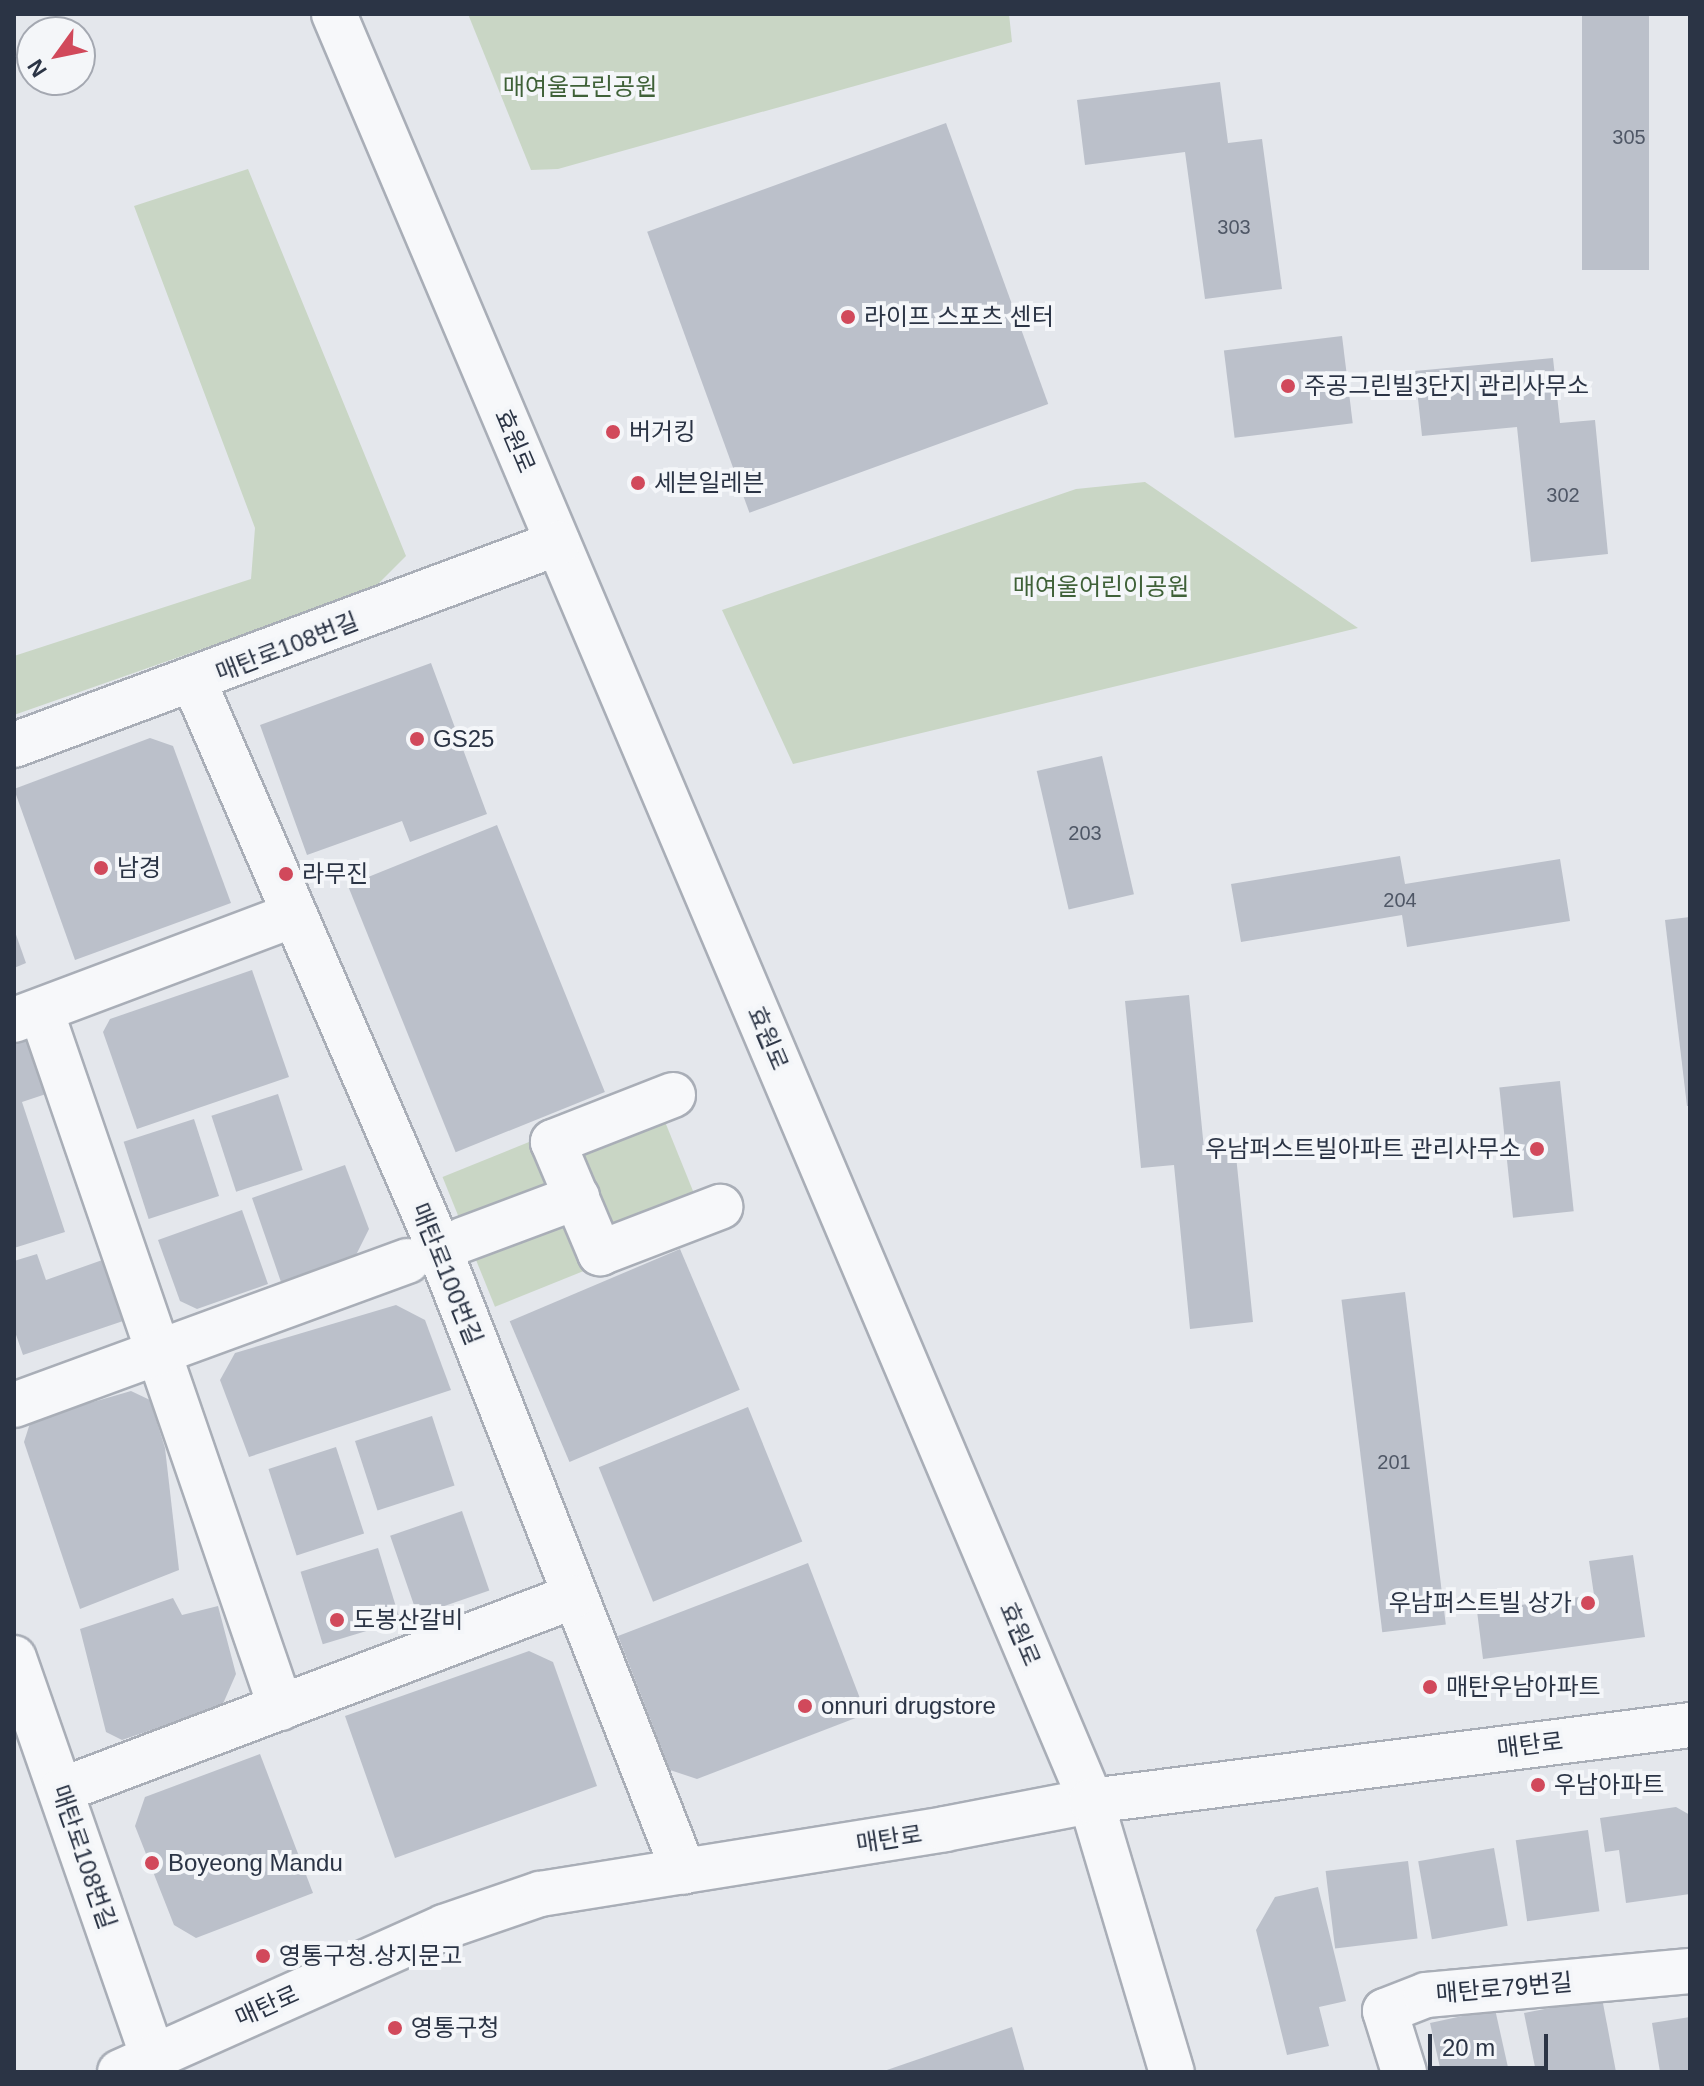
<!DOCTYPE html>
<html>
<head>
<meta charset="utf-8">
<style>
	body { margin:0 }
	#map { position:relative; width:1704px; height:2086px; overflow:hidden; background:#e4e7ec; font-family:Arial,"Noto Sans KR",sans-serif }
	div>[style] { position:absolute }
	.green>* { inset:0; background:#c9d6c5; transform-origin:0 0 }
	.building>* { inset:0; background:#bbc0ca; transform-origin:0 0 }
	.roads { filter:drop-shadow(2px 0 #a9aeb7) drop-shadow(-2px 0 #a9aeb7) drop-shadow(0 2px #a9aeb7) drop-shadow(0 -2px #a9aeb7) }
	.minor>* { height:44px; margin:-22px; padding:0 22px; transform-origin:22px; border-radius:22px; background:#f7f8fa }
	.dots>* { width:22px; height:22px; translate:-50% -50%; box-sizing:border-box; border:4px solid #f4f6f9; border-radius:50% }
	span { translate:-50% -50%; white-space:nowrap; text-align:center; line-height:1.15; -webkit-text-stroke:8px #f4f6f9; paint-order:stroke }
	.number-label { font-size:20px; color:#4f5766 }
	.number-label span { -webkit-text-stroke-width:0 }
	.park-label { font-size:24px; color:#3f6138 }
	.poi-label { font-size:24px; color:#2b3445 }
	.left { translate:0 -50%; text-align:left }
	.right { translate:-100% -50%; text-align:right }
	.street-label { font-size:24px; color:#2b3445 }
	.frame { position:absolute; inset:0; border:16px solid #2b3445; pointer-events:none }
	.north { position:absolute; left:16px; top:16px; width:80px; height:80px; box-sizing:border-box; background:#f4f6f9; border:2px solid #a4a8b1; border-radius:50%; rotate:237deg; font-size:22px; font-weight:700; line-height:32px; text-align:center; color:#2b3445 }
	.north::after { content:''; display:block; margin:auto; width:28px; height:36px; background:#d1495b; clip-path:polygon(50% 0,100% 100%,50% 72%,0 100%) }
	.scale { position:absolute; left:1428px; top:2034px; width:120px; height:36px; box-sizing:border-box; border:4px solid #2b3445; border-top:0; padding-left:10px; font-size:24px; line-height:28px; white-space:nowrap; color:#2b3445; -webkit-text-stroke:6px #f4f6f9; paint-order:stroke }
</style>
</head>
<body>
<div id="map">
	<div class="green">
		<div style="clip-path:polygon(468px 14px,1009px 14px,1012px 42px,558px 169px,531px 170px)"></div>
		<div style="clip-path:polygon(248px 169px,406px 556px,373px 589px,14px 715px,14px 656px,251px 579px,255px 528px,134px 206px)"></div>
		<div style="clip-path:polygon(1145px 482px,1358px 628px,793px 764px,722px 610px,1076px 489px)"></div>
		<div style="left:653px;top:1092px;width:140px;height:227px;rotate:68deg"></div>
	</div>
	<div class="building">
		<div style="left:1582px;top:14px;width:67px;height:256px"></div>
		<div style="clip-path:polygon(1220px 82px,1228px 143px,1262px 139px,1282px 289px,1205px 299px,1185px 152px,1085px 165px,1077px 100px)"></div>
		<div style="left:946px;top:123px;width:299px;height:318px;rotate:70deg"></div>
		<div style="left:1342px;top:336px;width:88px;height:119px;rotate:83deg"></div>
		<div style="clip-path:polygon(1553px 358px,1560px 423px,1595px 420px,1608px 554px,1531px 562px,1517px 427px,1422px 436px,1415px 371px)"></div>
		<div style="clip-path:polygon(431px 663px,487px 814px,410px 842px,402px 821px,307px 855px,260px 725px)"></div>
		<div style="clip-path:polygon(150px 738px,173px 746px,231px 903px,75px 960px,14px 789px)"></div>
		<div style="left:1102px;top:756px;width:142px;height:67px;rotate:77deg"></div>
		<div style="left:497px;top:825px;width:288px;height:161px;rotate:68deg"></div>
		<div style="clip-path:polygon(1400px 856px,1405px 884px,1560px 859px,1570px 921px,1407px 947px,1402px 915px,1241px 942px,1231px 884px)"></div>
		<div style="clip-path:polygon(1690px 917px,1690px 1106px,1687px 1106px,1665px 920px)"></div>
		<div style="clip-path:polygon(14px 929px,26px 963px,14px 968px)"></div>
		<div style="clip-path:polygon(252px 970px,289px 1077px,137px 1129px,103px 1032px,110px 1019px)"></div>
		<div style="clip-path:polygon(1189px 995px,1204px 1149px,1235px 1146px,1253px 1322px,1190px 1329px,1174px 1165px,1141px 1168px,1125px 1001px)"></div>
		<div style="clip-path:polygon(14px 1035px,40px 1048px,55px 1091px,22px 1102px,65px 1232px,14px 1248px)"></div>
		<div style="left:1560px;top:1081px;width:131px;height:61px;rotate:84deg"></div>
		<div style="left:278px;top:1094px;width:80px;height:70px;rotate:72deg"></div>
		<div style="left:194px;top:1119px;width:81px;height:74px;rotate:72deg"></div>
		<div style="clip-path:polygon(345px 1165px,369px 1229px,356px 1255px,281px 1282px,252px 1198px)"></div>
		<div style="clip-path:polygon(242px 1210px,268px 1284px,197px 1309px,180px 1301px,158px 1240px)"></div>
		<div style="left:680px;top:1249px;width:153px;height:185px;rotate:67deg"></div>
		<div style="clip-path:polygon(37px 1254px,46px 1280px,108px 1258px,129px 1319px,23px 1355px,14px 1329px,14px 1261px)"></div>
		<div style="left:1405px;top:1292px;width:335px;height:64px;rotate:83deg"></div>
		<div style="clip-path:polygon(396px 1305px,425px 1320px,451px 1390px,249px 1457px,220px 1380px,235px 1353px)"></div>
		<div style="clip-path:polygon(131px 1391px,150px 1400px,165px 1448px,179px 1570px,80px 1609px,24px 1442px,31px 1420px)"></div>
		<div style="left:748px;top:1407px;width:145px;height:161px;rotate:68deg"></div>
		<div style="left:432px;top:1416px;width:73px;height:81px;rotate:72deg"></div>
		<div style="left:336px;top:1447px;width:91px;height:71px;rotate:72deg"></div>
		<div style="left:462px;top:1511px;width:84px;height:76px;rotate:71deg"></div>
		<div style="left:378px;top:1548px;width:76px;height:81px;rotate:73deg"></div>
		<div style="clip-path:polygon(1633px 1555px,1645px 1637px,1483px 1659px,1477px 1611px,1594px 1595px,1589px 1561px)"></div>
		<div style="clip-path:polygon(808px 1563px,866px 1714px,697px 1779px,670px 1770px,618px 1636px)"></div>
		<div style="clip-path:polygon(173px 1598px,182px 1615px,218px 1606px,236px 1674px,222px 1706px,122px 1740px,106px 1732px,80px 1629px)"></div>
		<div style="clip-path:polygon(529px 1651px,553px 1662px,597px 1786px,395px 1858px,345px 1716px)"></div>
		<div style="clip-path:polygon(260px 1754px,313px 1893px,196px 1938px,174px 1925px,135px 1826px,145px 1797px)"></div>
		<div style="clip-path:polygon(1676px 1807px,1690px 1815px,1690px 1894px,1626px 1903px,1619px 1850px,1605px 1852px,1600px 1818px)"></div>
		<div style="left:1588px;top:1830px;width:82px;height:73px;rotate:82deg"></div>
		<div style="left:1494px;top:1848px;width:79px;height:77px;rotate:80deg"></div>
		<div style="left:1408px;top:1861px;width:78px;height:83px;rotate:83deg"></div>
		<div style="clip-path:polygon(1318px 1887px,1346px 2001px,1319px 2007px,1329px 2046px,1287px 2055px,1256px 1930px,1275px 1897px)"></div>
		<div style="clip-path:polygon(1602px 1998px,1616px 2072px,1536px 2072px,1524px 2013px)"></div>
		<div style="clip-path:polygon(1495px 2009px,1509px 2072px,1441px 2072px,1430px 2023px)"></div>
		<div style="clip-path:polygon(1690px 2017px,1690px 2072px,1660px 2072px,1652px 2023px)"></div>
		<div style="clip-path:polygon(1012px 2027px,1025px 2072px,884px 2072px,884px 2071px)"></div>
	</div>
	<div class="roads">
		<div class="minor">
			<div style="left:334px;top:14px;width:1941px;rotate:67.04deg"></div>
			<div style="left:1091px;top:1801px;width:283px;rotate:73.4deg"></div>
			<div style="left:194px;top:682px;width:604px;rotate:66.58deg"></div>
			<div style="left:434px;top:1236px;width:683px;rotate:68.54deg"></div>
			<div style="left:14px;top:745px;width:580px;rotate:-20.37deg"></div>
			<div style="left:41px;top:1011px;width:737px;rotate:71deg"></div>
			<div style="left:14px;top:1020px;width:298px;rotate:-20.6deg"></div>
			<div style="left:673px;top:1095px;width:129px;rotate:158.6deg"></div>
			<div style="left:553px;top:1142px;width:121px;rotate:67.1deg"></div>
			<div style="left:600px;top:1253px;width:129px;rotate:-21deg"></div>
			<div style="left:462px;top:1240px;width:123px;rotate:-20.5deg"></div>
			<div style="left:14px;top:1405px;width:419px;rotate:-20.1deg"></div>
			<div style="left:14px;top:1658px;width:423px;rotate:70.8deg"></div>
			<div style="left:62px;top:1790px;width:545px;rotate:-20.73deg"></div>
			<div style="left:120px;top:2072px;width:355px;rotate:-24.1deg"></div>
			<div style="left:444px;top:1927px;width:102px;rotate:-19deg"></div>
			<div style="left:540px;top:1894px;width:410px;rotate:-9.1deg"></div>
			<div style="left:945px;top:1829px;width:149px;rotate:-10.9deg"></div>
			<div style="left:1091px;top:1801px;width:604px;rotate:-7.23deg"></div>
			<div style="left:1404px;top:2072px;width:64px;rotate:-107.3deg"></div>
			<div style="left:1385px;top:2011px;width:44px;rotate:-21.3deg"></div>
			<div style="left:1426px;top:1995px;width:265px;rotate:-5.2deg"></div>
		</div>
	</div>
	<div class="dots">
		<div style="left:848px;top:317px;background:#d1495b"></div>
		<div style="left:1288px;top:386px;background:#d1495b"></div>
		<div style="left:613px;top:432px;background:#d1495b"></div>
		<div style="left:638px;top:483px;background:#d1495b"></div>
		<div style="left:417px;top:739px;background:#d1495b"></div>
		<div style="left:101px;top:868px;background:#d1495b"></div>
		<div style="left:286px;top:874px;background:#d1495b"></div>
		<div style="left:1537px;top:1149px;background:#d1495b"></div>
		<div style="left:1588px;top:1603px;background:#d1495b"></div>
		<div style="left:337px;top:1620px;background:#d1495b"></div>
		<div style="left:1430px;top:1687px;background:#d1495b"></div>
		<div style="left:805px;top:1706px;background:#d1495b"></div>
		<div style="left:1538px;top:1785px;background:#d1495b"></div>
		<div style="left:152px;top:1863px;background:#d1495b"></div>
		<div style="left:263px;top:1956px;background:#d1495b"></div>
		<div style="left:395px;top:2028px;background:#d1495b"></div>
	</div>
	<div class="number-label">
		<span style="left:1629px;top:137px">305</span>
		<span style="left:1234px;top:227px">303</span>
		<span style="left:1563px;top:495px">302</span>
		<span style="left:1085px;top:833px">203</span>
		<span style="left:1400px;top:900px">204</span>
		<span style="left:1394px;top:1462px">201</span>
	</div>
	<div class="park-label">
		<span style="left:580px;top:87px">매여울근린공원</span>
		<span style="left:1101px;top:587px">매여울어린이공원</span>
	</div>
	<div class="poi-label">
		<span class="left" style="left:864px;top:317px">라이프 스포츠 센터</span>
		<span class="left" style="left:1304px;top:386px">주공그린빌3단지 관리사무소</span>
		<span class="left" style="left:629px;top:432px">버거킹</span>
		<span class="left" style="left:654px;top:483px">세븐일레븐</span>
		<span class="left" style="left:433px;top:739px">GS25</span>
		<span class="left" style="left:117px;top:868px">남경</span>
		<span class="left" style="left:302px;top:874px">라무진</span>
		<span class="right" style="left:1521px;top:1149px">우남퍼스트빌아파트 관리사무소</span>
		<span class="right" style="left:1572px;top:1603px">우남퍼스트빌 상가</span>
		<span class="left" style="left:353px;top:1620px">도봉산갈비</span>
		<span class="left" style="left:1446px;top:1687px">매탄우남아파트</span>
		<span class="left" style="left:821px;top:1706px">onnuri drugstore</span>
		<span class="left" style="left:1554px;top:1785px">우남아파트</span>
		<span class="left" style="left:168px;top:1863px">Boyeong Mandu</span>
		<span class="left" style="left:279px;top:1956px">영통구청.상지문고</span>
		<span class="left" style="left:411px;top:2028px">영통구청</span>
	</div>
	<div class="street-label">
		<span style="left:515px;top:441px;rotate:67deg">효원로</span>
		<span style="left:287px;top:647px;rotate:-21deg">매탄로108번길</span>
		<span style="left:768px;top:1038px;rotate:67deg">효원로</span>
		<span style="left:447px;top:1274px;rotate:68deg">매탄로100번길</span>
		<span style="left:1020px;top:1634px;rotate:67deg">효원로</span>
		<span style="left:1530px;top:1745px;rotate:-7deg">매탄로</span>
		<span style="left:889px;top:1839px;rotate:-9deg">매탄로</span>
		<span style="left:84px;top:1857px;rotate:71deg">매탄로108번길</span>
		<span style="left:1504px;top:1988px;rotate:-5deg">매탄로79번길</span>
		<span style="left:267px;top:2006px;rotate:-24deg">매탄로</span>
	</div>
	<div class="frame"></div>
	<div class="north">N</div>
	<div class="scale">20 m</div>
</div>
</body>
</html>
